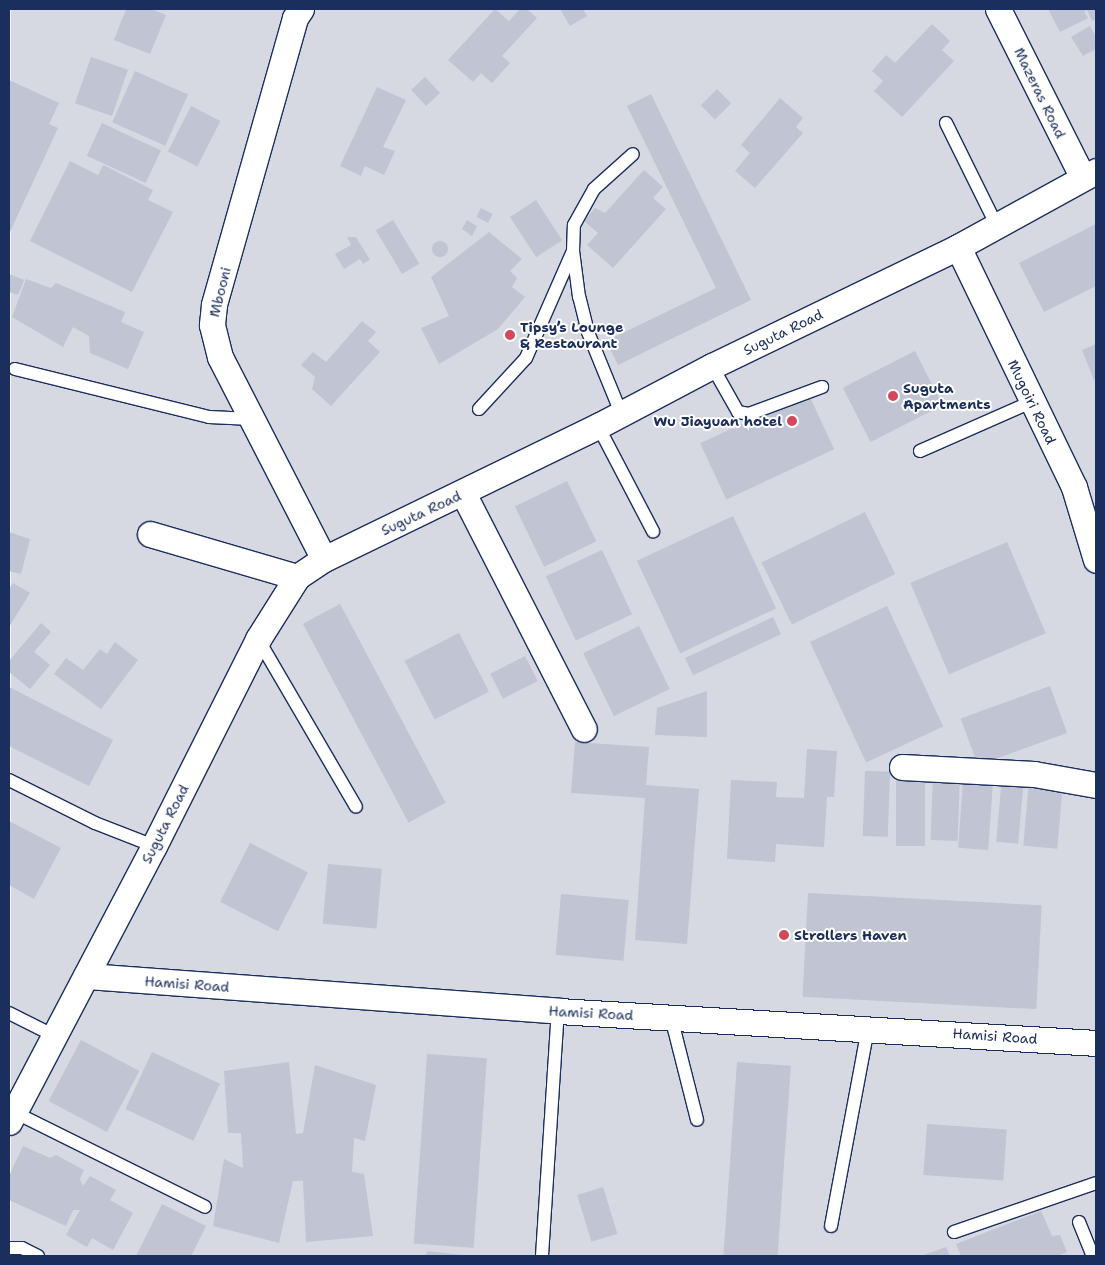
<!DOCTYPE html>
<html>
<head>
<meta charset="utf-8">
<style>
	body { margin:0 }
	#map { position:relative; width:1105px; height:1265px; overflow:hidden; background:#f6f7f9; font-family:"Shantell Sans",sans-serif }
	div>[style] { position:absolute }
	.green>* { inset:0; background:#d6d9e2; transform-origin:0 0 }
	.building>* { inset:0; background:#c0c4d3; transform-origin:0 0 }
	.round { border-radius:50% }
	.roads { filter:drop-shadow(1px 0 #1b2f5e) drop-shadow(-1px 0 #1b2f5e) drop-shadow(0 1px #1b2f5e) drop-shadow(0 -1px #1b2f5e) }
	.service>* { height:12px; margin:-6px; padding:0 6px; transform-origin:6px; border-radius:6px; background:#fff }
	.minor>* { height:25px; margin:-12.5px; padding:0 12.5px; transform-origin:12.5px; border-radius:12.5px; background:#fff }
	.dots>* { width:14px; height:14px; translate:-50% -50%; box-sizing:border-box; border:2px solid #fff; border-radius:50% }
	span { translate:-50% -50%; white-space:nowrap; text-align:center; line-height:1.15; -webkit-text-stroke:4px #fff; paint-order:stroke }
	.street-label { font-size:14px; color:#1b2f5e }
	.poi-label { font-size:14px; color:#1b2f5e; font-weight:700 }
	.left { translate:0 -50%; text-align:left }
	.right { translate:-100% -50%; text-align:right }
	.frame { position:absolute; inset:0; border:10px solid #1b2f5e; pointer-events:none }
</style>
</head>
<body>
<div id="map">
	<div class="green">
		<div style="left:11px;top:9px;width:1085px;height:1247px"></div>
	</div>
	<div class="building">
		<div style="clip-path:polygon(126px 9px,151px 9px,166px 15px,150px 54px,114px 40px)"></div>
		<div style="clip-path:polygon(495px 9px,509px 21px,520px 9px,527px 9px,537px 18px,502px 56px,510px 63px,492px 83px,481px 73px,473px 82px,448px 60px)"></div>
		<div style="clip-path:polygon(560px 9px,583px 9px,587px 16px,570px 26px)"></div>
		<div style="clip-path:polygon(1048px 9px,1096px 9px,1096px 19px,1092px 21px,1087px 10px,1084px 11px,1088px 18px,1060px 32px)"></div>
		<div style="clip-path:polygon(932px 24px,950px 41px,942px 50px,954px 61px,902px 117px,874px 91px,883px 81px,872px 71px,886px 55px,895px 63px)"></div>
		<div style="clip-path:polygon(1090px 26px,1096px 37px,1096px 49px,1083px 56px,1071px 37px)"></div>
		<div style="left:91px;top:57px;width:39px;height:49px;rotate:19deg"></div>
		<div style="left:135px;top:71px;width:58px;height:56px;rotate:24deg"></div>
		<div style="left:425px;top:77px;width:22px;height:19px;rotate:47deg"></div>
		<div style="clip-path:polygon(9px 80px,59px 103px,49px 124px,58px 128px,9px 234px)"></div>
		<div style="clip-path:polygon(377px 87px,406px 100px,383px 147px,395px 151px,384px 175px,365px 166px,361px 176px,340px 166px)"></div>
		<div style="left:717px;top:89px;width:20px;height:23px;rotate:45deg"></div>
		<div style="clip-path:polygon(651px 94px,751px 300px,618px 365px,606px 341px,716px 288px,627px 106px)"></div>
		<div style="clip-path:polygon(780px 98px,803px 118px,796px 127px,803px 133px,755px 188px,735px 171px,750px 153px,741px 145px)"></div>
		<div style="left:191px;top:106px;width:33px;height:51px;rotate:27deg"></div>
		<div style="left:102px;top:123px;width:65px;height:36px;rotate:25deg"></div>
		<div style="clip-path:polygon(70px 161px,98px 175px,103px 165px,153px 190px,148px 200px,173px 212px,132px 292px,30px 241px)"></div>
		<div style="clip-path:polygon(644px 170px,663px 187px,653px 198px,666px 209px,613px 268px,587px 245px,598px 233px,584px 221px,595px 208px,605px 213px)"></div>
		<div style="left:536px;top:200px;width:48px;height:31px;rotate:57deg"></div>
		<div style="left:481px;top:208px;width:13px;height:10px;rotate:27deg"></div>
		<div style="left:393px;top:220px;width:51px;height:20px;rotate:59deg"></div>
		<div style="clip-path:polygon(467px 220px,477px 226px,472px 236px,462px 229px)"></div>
		<div style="clip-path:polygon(1096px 224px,1096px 286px,1044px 312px,1019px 263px)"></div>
		<div style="clip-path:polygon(489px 232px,522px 259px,510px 271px,517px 278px,512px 287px,525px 297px,498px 329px,439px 364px,421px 328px,449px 316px,431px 277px)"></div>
		<div style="clip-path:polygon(347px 237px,356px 237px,370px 260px,363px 264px,360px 259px,344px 269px,335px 254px,351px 245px)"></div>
		<div class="round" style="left:432px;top:241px;width:16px;height:16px"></div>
		<div style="clip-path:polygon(9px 274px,24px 280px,18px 295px,9px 292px)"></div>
		<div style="clip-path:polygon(26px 279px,51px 288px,56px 283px,125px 312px,121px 322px,144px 332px,128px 369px,90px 353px,89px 336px,73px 327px,63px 347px,12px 317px)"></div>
		<div style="clip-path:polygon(362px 321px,376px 332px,368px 341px,380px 352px,331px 406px,312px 389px,315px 377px,301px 365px,313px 352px,326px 362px)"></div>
		<div style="clip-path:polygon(1096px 344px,1096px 379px,1094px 380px,1082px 350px)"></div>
		<div style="left:915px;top:351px;width:61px;height:81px;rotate:63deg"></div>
		<div style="left:808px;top:393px;width:62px;height:119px;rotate:65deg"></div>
		<div style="left:567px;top:481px;width:67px;height:58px;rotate:64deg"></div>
		<div style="left:865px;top:512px;width:69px;height:115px;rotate:64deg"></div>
		<div style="left:733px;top:516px;width:102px;height:106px;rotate:65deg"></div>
		<div style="clip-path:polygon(9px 532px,30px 539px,21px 574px,9px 571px)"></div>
		<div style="left:1007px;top:542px;width:99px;height:105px;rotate:67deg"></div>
		<div style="left:602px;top:550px;width:71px;height:62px;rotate:65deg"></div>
		<div style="clip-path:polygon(13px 583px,30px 593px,9px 627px,9px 589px)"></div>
		<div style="left:340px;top:604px;width:225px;height:42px;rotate:62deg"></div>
		<div style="left:887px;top:606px;width:133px;height:85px;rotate:65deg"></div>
		<div style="left:773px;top:617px;width:19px;height:97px;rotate:65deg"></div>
		<div style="clip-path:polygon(41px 623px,51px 632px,34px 652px,50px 665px,30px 689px,9px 672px,9px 661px)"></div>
		<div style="left:639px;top:626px;width:70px;height:62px;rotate:64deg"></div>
		<div style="left:459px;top:633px;width:66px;height:61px;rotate:63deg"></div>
		<div style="clip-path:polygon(115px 642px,138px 660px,101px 709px,54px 674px,66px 658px,83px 670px,100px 649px,107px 654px)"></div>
		<div style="left:525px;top:656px;width:28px;height:39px;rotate:63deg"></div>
		<div style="left:1050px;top:686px;width:50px;height:95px;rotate:70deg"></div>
		<div style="clip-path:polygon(9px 687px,113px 740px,89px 786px,9px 746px)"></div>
		<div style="clip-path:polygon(707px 691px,707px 737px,655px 735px,657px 708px)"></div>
		<div style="clip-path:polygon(575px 742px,649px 747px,646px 785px,699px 789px,687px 944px,635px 940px,645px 798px,571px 793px)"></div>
		<div style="clip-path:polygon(807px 749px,837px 751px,834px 797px,827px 797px,824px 847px,776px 844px,775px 862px,727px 859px,731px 780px,777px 782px,776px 797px,804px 798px)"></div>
		<div style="left:865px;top:771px;width:25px;height:65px;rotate:2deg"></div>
		<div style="left:933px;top:772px;width:27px;height:68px;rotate:2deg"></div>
		<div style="left:896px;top:776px;width:29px;height:70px"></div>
		<div style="left:1002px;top:776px;width:22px;height:66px;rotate:5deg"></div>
		<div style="left:963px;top:780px;width:30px;height:68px;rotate:4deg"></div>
		<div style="left:1029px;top:781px;width:34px;height:65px;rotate:5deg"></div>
		<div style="clip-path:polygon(9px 821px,61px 848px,34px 899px,9px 885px)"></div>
		<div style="left:250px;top:843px;width:65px;height:66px;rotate:27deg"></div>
		<div style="left:328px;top:864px;width:54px;height:60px;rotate:5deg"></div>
		<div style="left:808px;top:893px;width:234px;height:104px;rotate:3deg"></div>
		<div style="left:561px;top:894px;width:68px;height:61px;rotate:5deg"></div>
		<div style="left:81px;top:1040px;width:66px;height:69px;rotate:28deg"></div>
		<div style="left:152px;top:1052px;width:75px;height:63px;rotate:25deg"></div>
		<div style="left:427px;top:1054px;width:60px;height:190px;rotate:4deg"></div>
		<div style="clip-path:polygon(289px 1062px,296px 1134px,303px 1133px,315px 1065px,376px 1085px,365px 1141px,354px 1138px,352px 1172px,364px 1174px,373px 1236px,306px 1242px,303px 1181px,293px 1181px,279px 1243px,213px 1226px,224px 1159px,243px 1168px,241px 1133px,228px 1133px,224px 1071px)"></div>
		<div style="left:737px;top:1062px;width:54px;height:195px;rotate:4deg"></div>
		<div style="left:927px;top:1124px;width:80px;height:51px;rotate:4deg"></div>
		<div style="clip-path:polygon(23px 1146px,50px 1158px,56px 1155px,84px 1170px,80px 1179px,83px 1186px,90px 1176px,116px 1190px,110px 1200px,133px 1213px,113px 1250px,92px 1238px,87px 1247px,66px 1235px,80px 1210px,73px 1210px,66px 1226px,9px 1200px,9px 1176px)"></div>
		<div style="left:603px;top:1187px;width:49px;height:27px;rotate:73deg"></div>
		<div style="clip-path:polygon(162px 1204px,206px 1226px,191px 1256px,136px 1256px)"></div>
		<div style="clip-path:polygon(1041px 1211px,1052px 1236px,1060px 1235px,1067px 1252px,1057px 1256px,961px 1256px,956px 1244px)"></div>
		<div style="clip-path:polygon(946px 1247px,950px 1256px,921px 1256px)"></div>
		<div style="clip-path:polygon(427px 1251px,463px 1255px,463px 1256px,426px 1256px)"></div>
	</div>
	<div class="roads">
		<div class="service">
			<div style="left:946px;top:123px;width:115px;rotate:63.7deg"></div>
			<div style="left:712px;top:366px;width:53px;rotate:60.5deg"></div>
			<div style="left:738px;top:412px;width:11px;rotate:10deg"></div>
			<div style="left:749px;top:414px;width:78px;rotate:-20.3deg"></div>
			<div style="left:15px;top:369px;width:200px;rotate:13.9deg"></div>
			<div style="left:209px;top:417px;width:43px;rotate:2.7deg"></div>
			<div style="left:479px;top:409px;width:69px;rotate:-47.3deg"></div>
			<div style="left:526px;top:358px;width:115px;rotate:-66.3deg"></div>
			<div style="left:621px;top:413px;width:87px;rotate:-112.2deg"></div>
			<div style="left:588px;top:332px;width:36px;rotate:-104deg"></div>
			<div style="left:579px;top:297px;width:46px;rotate:-97.4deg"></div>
			<div style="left:573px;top:251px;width:26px;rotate:-88deg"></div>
			<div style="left:574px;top:225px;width:41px;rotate:-60.9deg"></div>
			<div style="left:594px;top:189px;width:52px;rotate:-41.9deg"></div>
			<div style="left:598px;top:426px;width:119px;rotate:62.4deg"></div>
			<div style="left:920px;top:451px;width:121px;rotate:-23.8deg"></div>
			<div style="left:258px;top:639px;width:194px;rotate:59.7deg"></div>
			<div style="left:9px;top:780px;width:96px;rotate:26.6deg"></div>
			<div style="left:95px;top:823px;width:63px;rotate:21.3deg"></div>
			<div style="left:9px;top:1013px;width:51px;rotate:26.6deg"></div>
			<div style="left:671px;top:1017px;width:106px;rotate:75.8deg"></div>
			<div style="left:14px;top:1112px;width:213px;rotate:26.4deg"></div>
			<div style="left:1079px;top:1222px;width:37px;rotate:68deg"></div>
			<div style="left:831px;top:1226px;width:201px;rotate:-79.4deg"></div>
			<div style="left:954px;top:1232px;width:150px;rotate:-19deg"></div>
			<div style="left:9px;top:1248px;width:13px"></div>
			<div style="left:22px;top:1248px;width:18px;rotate:27deg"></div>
			<div style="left:542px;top:1256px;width:246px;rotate:-86.3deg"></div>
		</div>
		<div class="minor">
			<div style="left:301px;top:9px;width:11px;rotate:124deg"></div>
			<div style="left:295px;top:18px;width:298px;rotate:105.8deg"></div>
			<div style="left:214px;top:305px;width:20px;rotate:96deg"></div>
			<div style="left:212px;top:325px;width:33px;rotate:76deg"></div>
			<div style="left:220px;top:357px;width:227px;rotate:62.8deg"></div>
			<div style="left:998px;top:9px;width:189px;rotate:63.3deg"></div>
			<div style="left:958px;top:247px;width:267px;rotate:64.2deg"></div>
			<div style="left:1074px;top:487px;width:76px;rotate:73.2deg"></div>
			<div style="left:463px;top:493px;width:265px;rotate:62.9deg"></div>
			<div style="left:150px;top:534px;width:153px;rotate:16.3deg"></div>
			<div style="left:902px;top:767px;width:132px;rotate:3deg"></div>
			<div style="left:1034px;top:774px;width:63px;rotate:10.1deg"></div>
			<div style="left:86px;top:976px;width:473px;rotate:4.2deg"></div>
			<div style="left:558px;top:1011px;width:539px;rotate:3.4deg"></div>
			<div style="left:9px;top:1122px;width:312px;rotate:-62.3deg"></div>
			<div style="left:154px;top:846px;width:232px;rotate:-63.3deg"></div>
			<div style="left:258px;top:639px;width:73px;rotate:-57.8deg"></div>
			<div style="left:297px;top:577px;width:32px;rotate:-34deg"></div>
			<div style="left:324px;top:559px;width:305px;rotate:-25.9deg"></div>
			<div style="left:598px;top:426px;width:129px;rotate:-27.8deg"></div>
			<div style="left:712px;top:366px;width:273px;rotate:-25.8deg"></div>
			<div style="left:958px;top:247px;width:158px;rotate:-28.8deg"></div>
		</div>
	</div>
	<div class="dots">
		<div style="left:510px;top:335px;background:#d1495b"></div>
		<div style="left:893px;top:396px;background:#d1495b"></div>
		<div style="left:792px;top:421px;background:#d1495b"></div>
		<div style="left:784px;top:935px;background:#d1495b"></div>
	</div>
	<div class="street-label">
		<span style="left:1040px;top:93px;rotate:64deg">Mazeras Road</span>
		<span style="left:220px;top:292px;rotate:-76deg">Mbooni</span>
		<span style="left:783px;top:332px;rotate:-26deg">Suguta Road</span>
		<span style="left:1032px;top:402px;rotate:64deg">Mugoiri Road</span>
		<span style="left:421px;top:513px;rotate:-25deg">Suguta Road</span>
		<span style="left:165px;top:824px;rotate:-63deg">Suguta Road</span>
		<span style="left:187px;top:984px;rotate:4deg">Hamisi Road</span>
		<span style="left:591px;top:1013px;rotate:3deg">Hamisi Road</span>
		<span style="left:995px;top:1036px;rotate:4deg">Hamisi Road</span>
	</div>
	<div class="poi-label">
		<span class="left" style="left:520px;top:335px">Tipsy’s Lounge<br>&amp; Restaurant</span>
		<span class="left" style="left:903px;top:396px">Suguta<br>Apartments</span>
		<span class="right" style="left:782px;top:421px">Wu Jiayuan hotel</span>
		<span class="left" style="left:794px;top:935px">Strollers Haven</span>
	</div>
	<div class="frame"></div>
</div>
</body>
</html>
